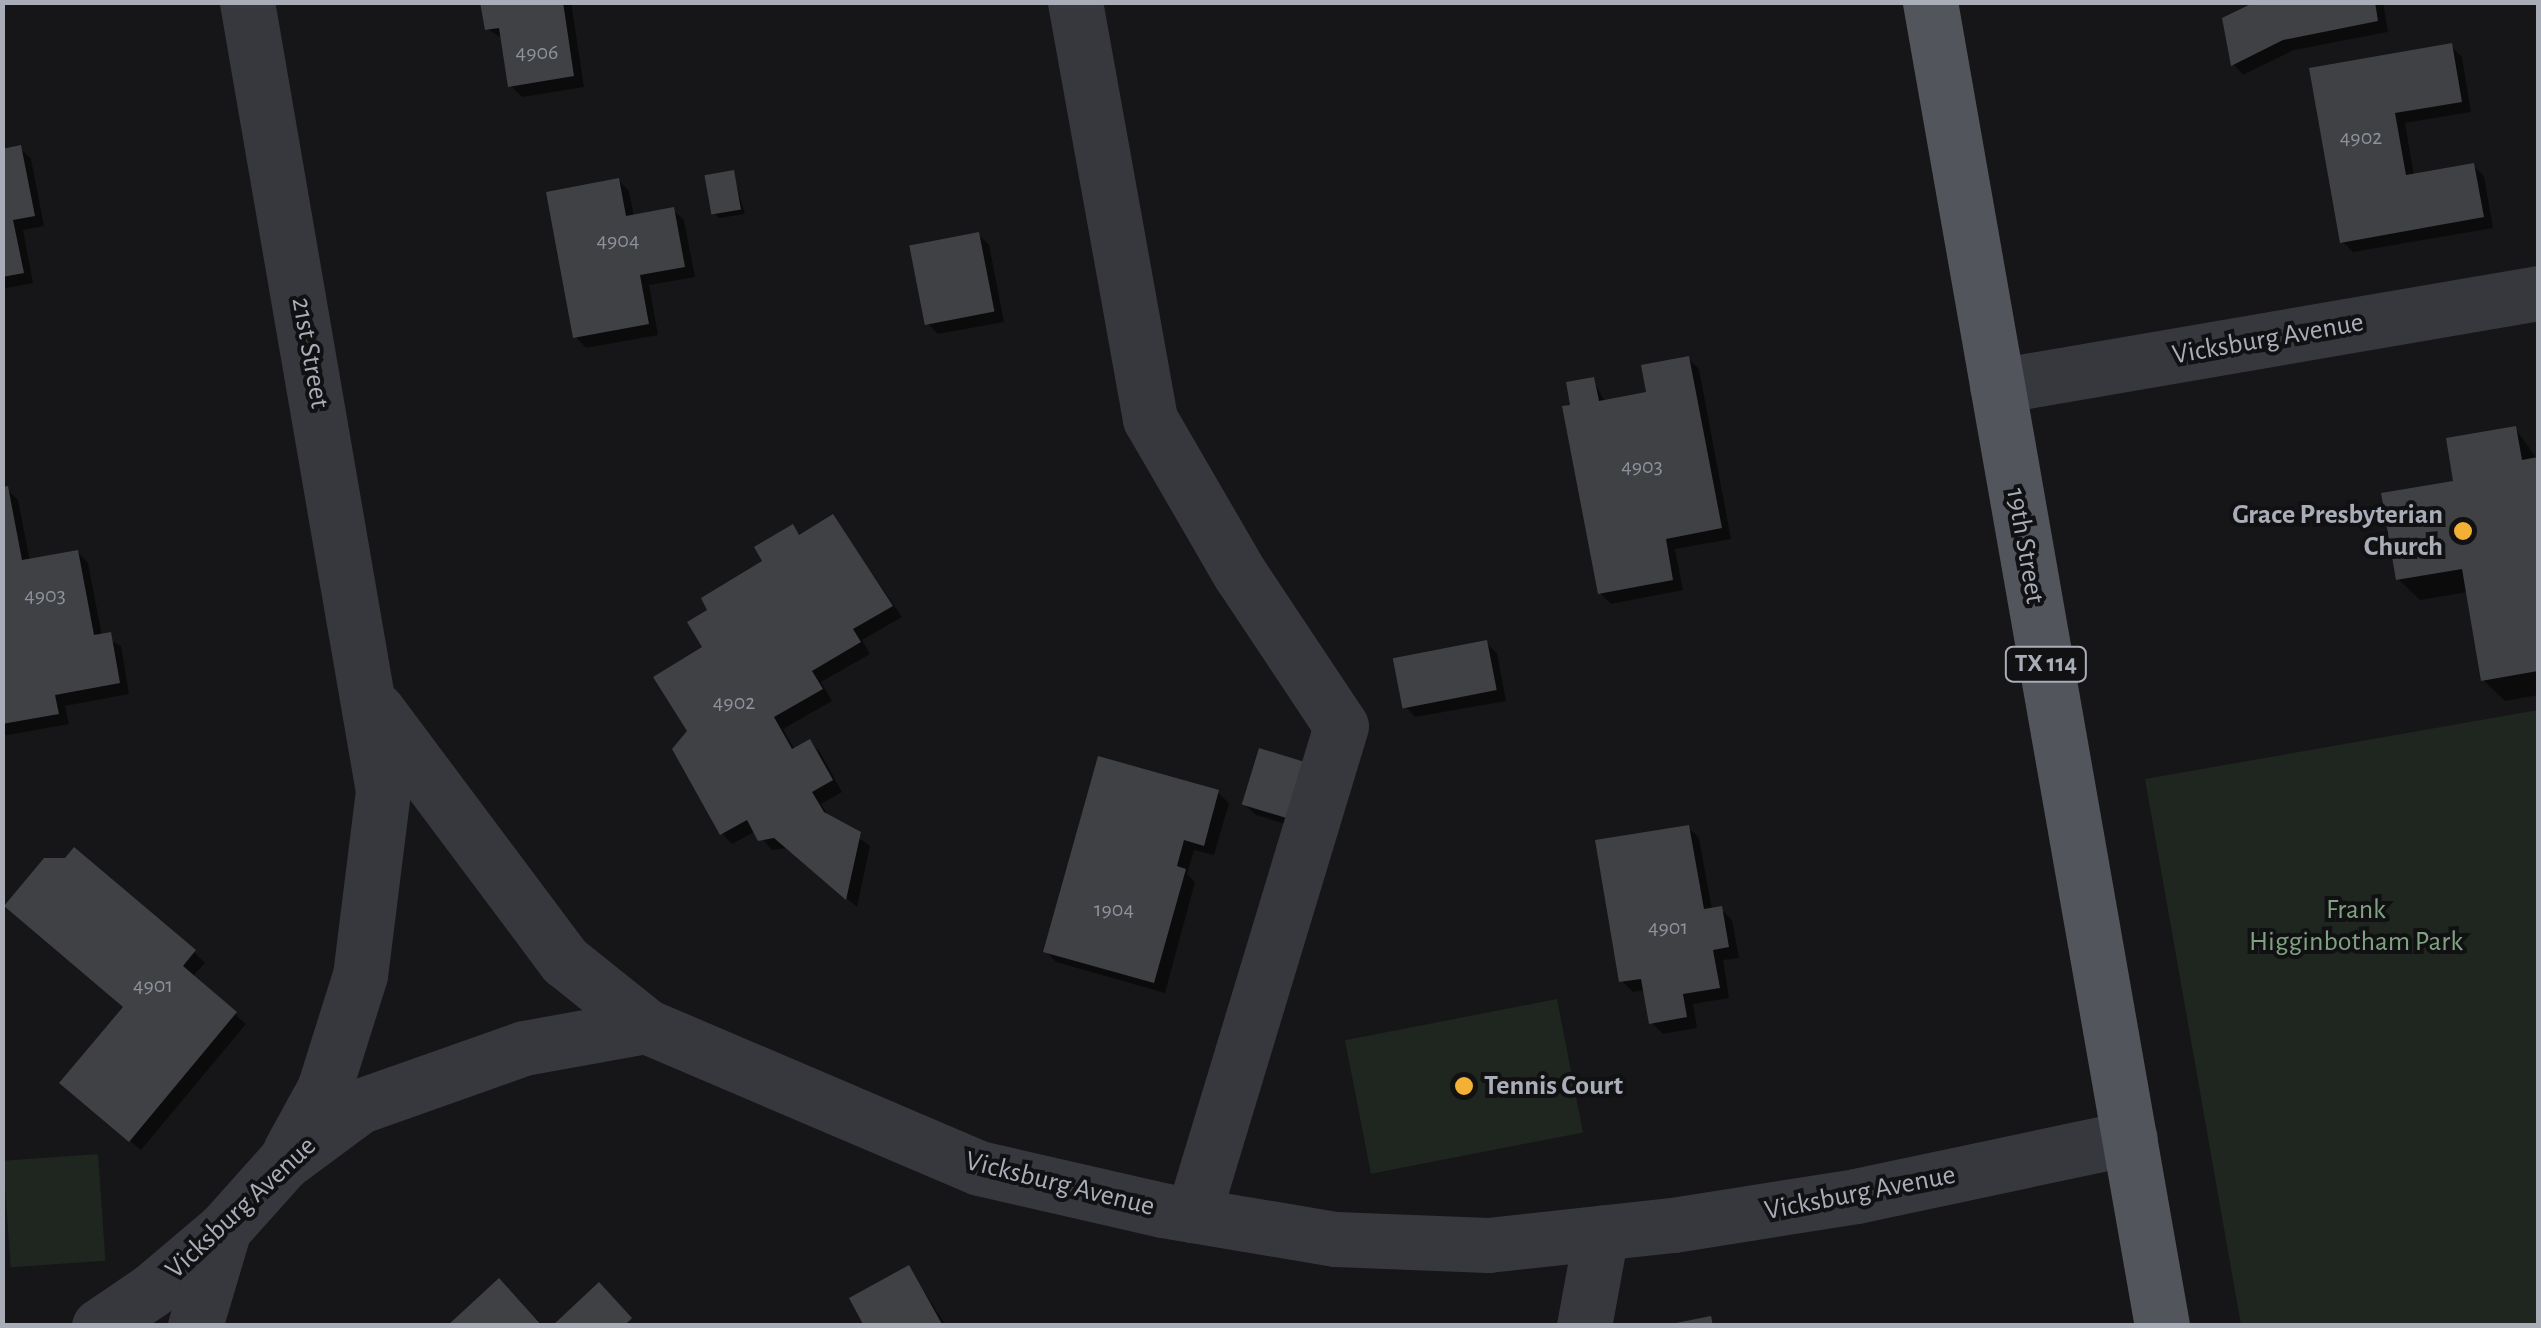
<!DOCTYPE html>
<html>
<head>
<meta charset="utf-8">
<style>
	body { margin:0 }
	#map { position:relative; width:2541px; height:1328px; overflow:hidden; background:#161618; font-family:"Alegreya Sans",sans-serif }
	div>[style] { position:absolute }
	.green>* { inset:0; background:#1e261f; transform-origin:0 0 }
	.shadow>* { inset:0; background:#0007 }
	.building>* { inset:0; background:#404145; transform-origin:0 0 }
	.minor>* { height:55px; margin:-27.5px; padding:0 27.5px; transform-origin:27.5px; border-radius:27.5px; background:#37383d }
	.major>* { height:55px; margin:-27.5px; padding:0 27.5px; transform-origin:27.5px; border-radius:27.5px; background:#53555c }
	.dots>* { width:28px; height:28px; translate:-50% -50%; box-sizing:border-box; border:5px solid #111113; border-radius:50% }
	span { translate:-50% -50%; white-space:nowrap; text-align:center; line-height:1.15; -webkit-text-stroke:8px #111113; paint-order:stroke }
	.number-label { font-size:22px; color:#8e929b }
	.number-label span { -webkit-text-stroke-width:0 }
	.shield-label span { padding:2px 8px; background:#111113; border:2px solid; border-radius:8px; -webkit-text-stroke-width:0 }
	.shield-label { font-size:25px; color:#a8adb8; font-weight:700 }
	.street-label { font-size:28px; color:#a8adb8 }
	.poi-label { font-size:28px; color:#a8adb8; font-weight:700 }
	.right { translate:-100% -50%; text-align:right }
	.left { translate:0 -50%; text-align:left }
	.park-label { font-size:28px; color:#7fa381 }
	.frame { position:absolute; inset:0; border:5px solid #a8adb8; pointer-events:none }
</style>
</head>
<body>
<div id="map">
	<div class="green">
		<div style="clip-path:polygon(2538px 710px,2538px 1325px,2241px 1325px,2145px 779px)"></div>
		<div style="left:1557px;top:999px;width:136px;height:216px;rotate:79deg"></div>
		<div style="left:98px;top:1154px;width:107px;height:95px;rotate:86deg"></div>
	</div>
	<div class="shadow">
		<div style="clip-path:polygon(483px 2px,571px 2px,584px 87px,522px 97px,511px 86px,504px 39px,487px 29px)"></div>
		<div style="clip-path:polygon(2260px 2px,2383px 2px,2388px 32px,2294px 50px,2243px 75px,2233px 64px)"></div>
		<div style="clip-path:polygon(2451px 46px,2462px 57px,2471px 112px,2405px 123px,2414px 176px,2473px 165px,2484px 176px,2493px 228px,2353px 252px,2342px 241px,2312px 70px)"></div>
		<div style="clip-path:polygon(2px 138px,5px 151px,20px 148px,31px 159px,44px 226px,23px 230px,33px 283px,2px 289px)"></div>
		<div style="clip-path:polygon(733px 173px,745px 214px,719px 218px,714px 213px)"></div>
		<div style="clip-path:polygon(618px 180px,629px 191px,634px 217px,673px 210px,684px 220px,695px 277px,649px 285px,658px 335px,586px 348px,576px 337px)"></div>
		<div style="clip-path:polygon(978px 234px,989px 245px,1004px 322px,938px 334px,927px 323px)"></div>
		<div style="clip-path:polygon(1688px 358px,1699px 369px,1731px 539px,1675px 549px,1683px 590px,1611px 604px,1600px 593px,1573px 407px,1593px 380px,1606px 403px,1649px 394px)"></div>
		<div style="clip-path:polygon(2515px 428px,2538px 460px,2538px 695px,2505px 701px,2483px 680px,2468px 592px,2420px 600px,2398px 579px,2456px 483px)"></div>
		<div style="clip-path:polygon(7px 489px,18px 500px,30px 561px,78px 552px,88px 563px,102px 636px,121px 646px,129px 694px,65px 706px,69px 724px,2px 736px)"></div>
		<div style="clip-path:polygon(833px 517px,902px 617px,862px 640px,870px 654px,821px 682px,832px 701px,783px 729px,795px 750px,809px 742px,820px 752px,842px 792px,821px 804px,830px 818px,870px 846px,857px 907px,787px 848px,772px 850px,756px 831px,732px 844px,722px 833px,690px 731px,711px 610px,765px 562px,792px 527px,801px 536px)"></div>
		<div style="clip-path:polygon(1486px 643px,1497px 653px,1506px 701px,1415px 717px,1405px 706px)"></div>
		<div style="clip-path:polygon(1260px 752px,1302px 829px,1256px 815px,1245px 805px)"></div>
		<div style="clip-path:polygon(1218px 793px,1229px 803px,1214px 855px,1194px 850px,1187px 874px,1195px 882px,1165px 993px,1056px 962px,1046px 951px)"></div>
		<div style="clip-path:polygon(1688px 827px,1699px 838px,1712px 910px,1721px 909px,1732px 920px,1739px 958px,1723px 960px,1729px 998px,1693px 1004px,1697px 1028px,1663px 1034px,1652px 1023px,1646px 990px,1633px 992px,1622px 981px)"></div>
		<div style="clip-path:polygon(66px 861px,194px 952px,205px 963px,192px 977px,246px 1024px,141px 1150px,73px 1093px,126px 1007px)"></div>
		<div style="clip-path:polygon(909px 1268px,946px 1326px,867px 1326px)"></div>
	</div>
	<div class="building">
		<div style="clip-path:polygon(480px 2px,563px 2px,574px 76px,508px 87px,499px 28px,485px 30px)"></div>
		<div style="clip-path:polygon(2255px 2px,2375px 2px,2378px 21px,2283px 40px,2231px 66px,2222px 18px)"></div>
		<div style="clip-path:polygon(2452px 43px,2462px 102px,2395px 113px,2406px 175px,2474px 163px,2484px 217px,2340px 243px,2309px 68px)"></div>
		<div style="clip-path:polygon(21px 145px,35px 216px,13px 220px,24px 273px,2px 277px,2px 149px)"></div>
		<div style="left:734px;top:170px;width:40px;height:30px;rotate:80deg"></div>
		<div style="clip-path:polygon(619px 178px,626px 216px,674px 207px,685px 267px,640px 275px,649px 324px,573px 338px,546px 192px)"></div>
		<div style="left:979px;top:232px;width:81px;height:71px;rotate:79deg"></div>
		<div style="clip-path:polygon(1689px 356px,1722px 528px,1666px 539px,1673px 580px,1598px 594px,1562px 406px,1570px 405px,1566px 382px,1594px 377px,1599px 401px,1646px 392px,1641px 365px)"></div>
		<div style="clip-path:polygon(2516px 426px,2522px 460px,2538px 457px,2538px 671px,2481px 681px,2462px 569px,2396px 580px,2381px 493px,2453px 481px,2446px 438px)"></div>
		<div style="clip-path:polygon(8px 486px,22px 560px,78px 550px,94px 635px,111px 632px,120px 683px,55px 695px,59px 714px,2px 724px,2px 487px)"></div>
		<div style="clip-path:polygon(833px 514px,893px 606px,853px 629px,861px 642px,812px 671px,823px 689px,774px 717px,792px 749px,810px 739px,833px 780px,812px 792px,824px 812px,861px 832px,846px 900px,774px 838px,758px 841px,747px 820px,720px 835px,672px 749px,687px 731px,653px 677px,702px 647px,687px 622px,707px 610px,701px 598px,762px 561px,754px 547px,793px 524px,799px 535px)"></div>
		<div style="left:1487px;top:640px;width:51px;height:96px;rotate:79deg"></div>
		<div style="left:1259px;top:748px;width:51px;height:59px;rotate:17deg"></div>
		<div style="clip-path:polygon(1098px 756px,1219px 790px,1204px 846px,1184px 840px,1177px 866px,1186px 869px,1154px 983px,1043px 952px)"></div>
		<div style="clip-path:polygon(1689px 825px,1704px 909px,1722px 906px,1729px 947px,1713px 950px,1720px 988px,1683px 994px,1687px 1017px,1649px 1024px,1641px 979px,1619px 982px,1595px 840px)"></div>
		<div style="clip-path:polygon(74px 847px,196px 950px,183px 966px,237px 1012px,129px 1142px,59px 1083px,123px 1007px,4px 906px,44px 858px,65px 858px)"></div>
		<div style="clip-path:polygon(909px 1265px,943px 1326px,864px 1326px,849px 1298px)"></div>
		<div style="clip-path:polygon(499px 1278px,542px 1326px,447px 1326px)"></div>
		<div style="clip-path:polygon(599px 1282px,632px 1318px,624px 1326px,552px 1326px)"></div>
		<div style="clip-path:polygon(1711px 1316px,1713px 1326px,1671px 1326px,1671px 1324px)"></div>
	</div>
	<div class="minor">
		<div style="left:247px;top:2px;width:801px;rotate:80.22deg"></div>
		<div style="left:383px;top:791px;width:185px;rotate:97.1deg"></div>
		<div style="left:360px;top:975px;width:120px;rotate:107.5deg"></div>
		<div style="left:324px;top:1089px;width:71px;rotate:118.7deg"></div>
		<div style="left:1075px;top:2px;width:424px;rotate:79.8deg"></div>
		<div style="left:1150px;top:419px;width:179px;rotate:59.9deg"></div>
		<div style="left:1240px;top:574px;width:182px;rotate:56.4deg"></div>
		<div style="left:1341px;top:726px;width:511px;rotate:106.84deg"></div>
		<div style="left:1997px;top:386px;width:549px;rotate:-9.75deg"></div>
		<div style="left:377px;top:710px;width:314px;rotate:53.2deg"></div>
		<div style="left:565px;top:961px;width:104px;rotate:38.7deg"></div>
		<div style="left:99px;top:1326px;width:64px;rotate:-34.2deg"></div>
		<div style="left:152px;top:1290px;width:94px;rotate:-40.3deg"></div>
		<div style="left:224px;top:1229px;width:90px;rotate:-48.2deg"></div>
		<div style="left:284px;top:1162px;width:94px;rotate:-36.4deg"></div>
		<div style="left:360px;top:1106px;width:174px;rotate:-19.5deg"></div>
		<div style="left:524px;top:1048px;width:124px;rotate:-10.2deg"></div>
		<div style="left:646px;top:1026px;width:362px;rotate:23.1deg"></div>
		<div style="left:979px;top:1168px;width:188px;rotate:12.9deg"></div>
		<div style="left:1162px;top:1210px;width:176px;rotate:9.5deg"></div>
		<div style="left:1336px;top:1239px;width:152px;rotate:2.3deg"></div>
		<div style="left:1488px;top:1245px;width:186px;rotate:-6.2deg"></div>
		<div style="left:1673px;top:1225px;width:185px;rotate:-9deg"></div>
		<div style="left:1856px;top:1196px;width:280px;rotate:-12deg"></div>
		<div style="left:195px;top:1326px;width:101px;rotate:-73.4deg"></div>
		<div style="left:1584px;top:1326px;width:95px;rotate:-79.6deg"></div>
	</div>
	<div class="major">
		<div style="left:1930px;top:2px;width:1344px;rotate:80.06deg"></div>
	</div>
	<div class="dots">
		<div style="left:2463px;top:531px;background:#f2b134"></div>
		<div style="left:1464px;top:1086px;background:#f2b134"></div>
	</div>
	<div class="number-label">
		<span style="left:537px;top:53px">4906</span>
		<span style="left:2361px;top:138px">4902</span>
		<span style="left:618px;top:241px">4904</span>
		<span style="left:1642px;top:467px">4903</span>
		<span style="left:45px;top:596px">4903</span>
		<span style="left:734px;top:703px">4902</span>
		<span style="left:1114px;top:910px">1904</span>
		<span style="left:1668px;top:928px">4901</span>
		<span style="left:153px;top:986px">4901</span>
	</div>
	<div class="shield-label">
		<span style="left:2046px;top:664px">TX 114</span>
	</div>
	<div class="street-label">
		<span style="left:2268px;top:339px;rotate:-10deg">Vicksburg Avenue</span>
		<span style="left:310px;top:353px;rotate:80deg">21st Street</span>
		<span style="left:2025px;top:546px;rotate:80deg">19th Street</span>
		<span style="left:1060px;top:1184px;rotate:14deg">Vicksburg Avenue</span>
		<span style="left:1860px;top:1193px;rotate:-11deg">Vicksburg Avenue</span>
		<span style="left:241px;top:1208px;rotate:-43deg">Vicksburg Avenue</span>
	</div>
	<div class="poi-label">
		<span class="right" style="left:2443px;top:531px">Grace Presbyterian<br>Church</span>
		<span class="left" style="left:1484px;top:1086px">Tennis Court</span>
	</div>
	<div class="park-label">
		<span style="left:2356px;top:926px">Frank<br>Higginbotham Park</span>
	</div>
	<div class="frame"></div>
</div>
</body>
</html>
